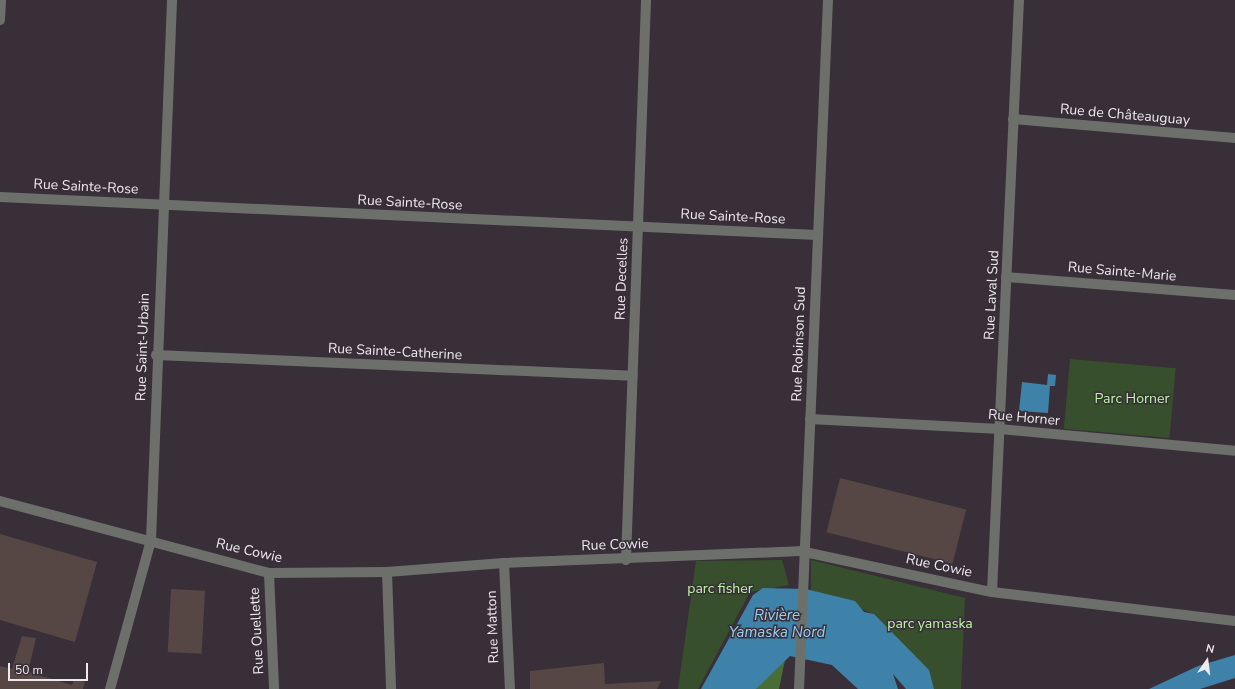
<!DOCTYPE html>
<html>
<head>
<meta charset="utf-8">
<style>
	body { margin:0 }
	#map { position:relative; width:1235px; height:689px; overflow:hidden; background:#382f39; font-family:"Nunito Sans",sans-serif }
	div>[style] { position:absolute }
	.green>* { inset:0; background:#384f2d; transform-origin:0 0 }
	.forest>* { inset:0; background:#486d37 }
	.water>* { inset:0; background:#3e82aa }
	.building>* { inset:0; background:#574744; transform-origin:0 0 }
	.minor>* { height:10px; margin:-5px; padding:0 5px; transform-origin:5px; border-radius:5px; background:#6d706a }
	span { translate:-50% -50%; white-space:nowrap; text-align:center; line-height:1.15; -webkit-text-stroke:3px #382f39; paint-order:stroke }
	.street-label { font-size:14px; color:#eee8ef }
	.park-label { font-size:14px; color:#bcf5a3 }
	.water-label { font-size:15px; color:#9bd0f3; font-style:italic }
	.north { position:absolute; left:1187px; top:641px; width:40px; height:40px; -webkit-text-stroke:3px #382f39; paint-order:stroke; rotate:14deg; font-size:11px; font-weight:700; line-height:16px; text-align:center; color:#eee8ef }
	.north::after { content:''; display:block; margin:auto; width:14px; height:18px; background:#eee8ef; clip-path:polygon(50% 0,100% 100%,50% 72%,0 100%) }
	.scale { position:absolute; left:8px; top:663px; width:80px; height:18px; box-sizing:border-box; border:2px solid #eee8ef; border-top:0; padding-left:5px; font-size:12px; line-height:14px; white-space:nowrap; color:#eee8ef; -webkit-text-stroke:3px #382f39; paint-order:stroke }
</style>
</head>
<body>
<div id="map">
	<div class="green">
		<div style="left:1070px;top:359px;width:106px;height:70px;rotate:5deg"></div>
		<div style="clip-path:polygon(782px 560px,789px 585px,750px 592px,698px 689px,678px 689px,696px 561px)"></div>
		<div style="clip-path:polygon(811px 560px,965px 598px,961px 689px,931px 689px,874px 614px,811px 590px)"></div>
	</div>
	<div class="forest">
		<div style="clip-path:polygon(785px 660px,779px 689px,756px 689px,768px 673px)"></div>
	</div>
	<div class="water">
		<div style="clip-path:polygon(1048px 374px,1056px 375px,1055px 386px,1050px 386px,1048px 413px,1019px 411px,1022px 382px,1047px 385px)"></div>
		<div style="clip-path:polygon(763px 588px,806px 589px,855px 601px,864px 612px,874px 614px,929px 670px,934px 689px,906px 689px,893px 674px,898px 689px,858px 689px,832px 665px,790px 656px,756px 689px,701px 689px,753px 595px)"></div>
		<div style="clip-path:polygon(1235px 655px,1235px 678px,1200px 689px,1149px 689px,1198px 666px)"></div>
	</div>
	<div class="building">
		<div style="left:840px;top:478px;width:130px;height:56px;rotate:14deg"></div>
		<div style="clip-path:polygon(0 534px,97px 562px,75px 642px,0 620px)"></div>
		<div style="left:171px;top:589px;width:34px;height:63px;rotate:3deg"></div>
		<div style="clip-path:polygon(22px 636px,36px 638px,28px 672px,72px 685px,74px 679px,85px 682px,83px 689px,0 689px,0 666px,12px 669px)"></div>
		<div style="clip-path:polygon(604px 663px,605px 684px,661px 681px,657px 689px,530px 689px,530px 671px)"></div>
	</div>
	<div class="minor">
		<div style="left:0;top:20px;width:20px;rotate:-87deg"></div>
		<div style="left:1013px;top:119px;width:223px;rotate:4.9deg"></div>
		<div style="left:0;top:197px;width:819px;rotate:2.66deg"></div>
		<div style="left:1006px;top:277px;width:230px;rotate:4.5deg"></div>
		<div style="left:156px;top:355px;width:477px;rotate:2.5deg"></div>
		<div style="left:810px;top:419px;width:190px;rotate:3deg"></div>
		<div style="left:1000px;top:429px;width:236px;rotate:5.3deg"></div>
		<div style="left:0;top:501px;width:278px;rotate:15deg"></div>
		<div style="left:269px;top:573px;width:118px;rotate:-0.5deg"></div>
		<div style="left:387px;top:572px;width:117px;rotate:-4.4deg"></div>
		<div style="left:504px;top:563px;width:296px;rotate:-2.3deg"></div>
		<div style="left:800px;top:551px;width:196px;rotate:12.1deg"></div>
		<div style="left:992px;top:592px;width:245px;rotate:6.8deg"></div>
		<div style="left:626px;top:560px;width:560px;rotate:-87.95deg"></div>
		<div style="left:504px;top:563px;width:126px;rotate:87.3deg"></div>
		<div style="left:387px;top:572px;width:117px;rotate:88deg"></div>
		<div style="left:269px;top:573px;width:116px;rotate:87.5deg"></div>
		<div style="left:992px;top:592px;width:593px;rotate:-87.39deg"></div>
		<div style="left:110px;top:689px;width:155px;rotate:-74.6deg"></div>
		<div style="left:151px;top:540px;width:540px;rotate:-87.77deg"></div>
		<div style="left:799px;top:689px;width:690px;rotate:-87.59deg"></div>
	</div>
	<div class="street-label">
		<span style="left:1125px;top:115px;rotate:5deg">Rue de Châteauguay</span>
		<span style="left:86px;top:187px;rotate:3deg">Rue Sainte-Rose</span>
		<span style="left:410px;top:203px;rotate:3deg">Rue Sainte-Rose</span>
		<span style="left:733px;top:217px;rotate:3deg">Rue Sainte-Rose</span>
		<span style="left:1122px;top:272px;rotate:5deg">Rue Sainte-Marie</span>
		<span style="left:622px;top:279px;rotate:-88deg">Rue Decelles</span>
		<span style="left:992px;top:295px;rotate:-87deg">Rue Laval Sud</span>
		<span style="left:799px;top:344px;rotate:-88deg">Rue Robinson Sud</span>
		<span style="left:143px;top:347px;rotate:-88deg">Rue Saint-Urbain</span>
		<span style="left:395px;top:352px;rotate:3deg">Rue Sainte-Catherine</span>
		<span style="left:1024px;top:418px;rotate:5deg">Rue Horner</span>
		<span style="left:615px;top:545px;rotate:-2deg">Rue Cowie</span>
		<span style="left:249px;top:551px;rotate:13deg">Rue Cowie</span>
		<span style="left:939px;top:566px;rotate:12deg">Rue Cowie</span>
		<span style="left:493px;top:627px;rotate:-92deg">Rue Matton</span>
		<span style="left:257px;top:631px;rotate:-93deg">Rue Ouellette</span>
	</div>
	<div class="park-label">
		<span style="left:1132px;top:399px">Parc Horner</span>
		<span style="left:720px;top:589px">parc fisher</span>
		<span style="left:930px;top:624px">parc yamaska</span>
	</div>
	<div class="water-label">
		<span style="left:777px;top:624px">Rivière<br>Yamaska Nord</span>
	</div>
	<div class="north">N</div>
	<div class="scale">50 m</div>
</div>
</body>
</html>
